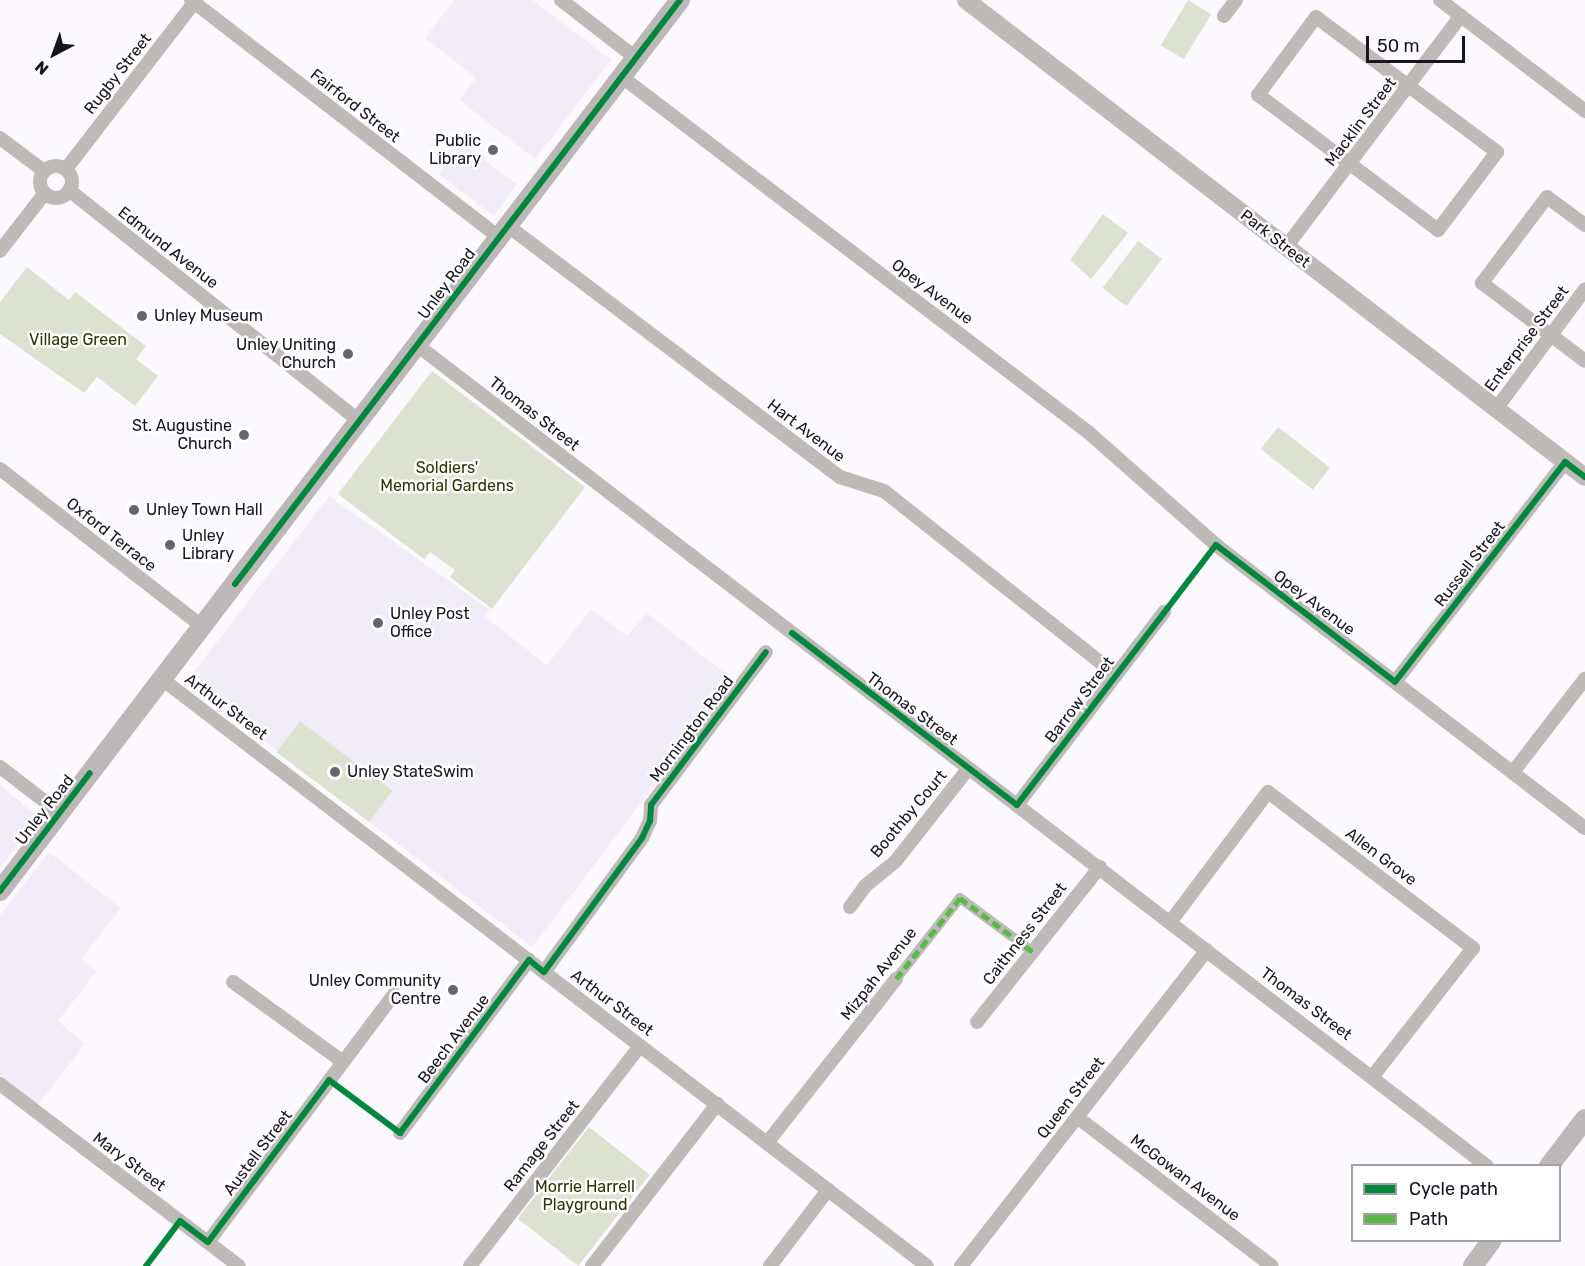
<!DOCTYPE html>
<html>
<head>
<meta charset="utf-8">
<style>
	body { margin:0 }
	#map { position:relative; width:1585px; height:1266px; overflow:hidden; background:#fbf9fe; font-family:Rubik,sans-serif }
	div>[style] { position:absolute }
	.built>* { inset:0; background:#f1edf8; transform-origin:0 0 }
	.green>* { inset:0; background:#dde1cf; transform-origin:0 0 }
	.pedestrian>* { height:10px; margin:-5px; padding:0 5px; transform-origin:5px; border-radius:5px; background:#bdbab7 }
	.minor>* { height:14px; margin:-7px; padding:0 7px; transform-origin:7px; border-radius:7px; background:#bdbab7 }
	.minor>.ring { margin:-7px; padding:0; box-sizing:content-box; background:none; border:14px solid #bdbab7; border-radius:50% }
	.tertiary>* { height:18px; margin:-9px; padding:0 9px; transform-origin:9px; border-radius:9px; background:#bdbab7 }
	.secondary>* { height:20px; margin:-10px; padding:0 10px; transform-origin:10px; border-radius:10px; background:#bcb8b7 }
	.quiet>* { height:4.5px; margin-top:-2.25px; transform-origin:0; background:repeating-linear-gradient(90deg,#58b947 0 9px,transparent 0 13.5px) }
	.cycleway>* { height:6px; margin:-3px; padding:0 3px; transform-origin:3px; border-radius:3px; background:#00873e }
	.dots>* { width:16px; height:16px; translate:-50% -50%; box-sizing:border-box; border:3px solid #fff; border-radius:50% }
	span { translate:-50% -50%; white-space:nowrap; text-align:center; line-height:1.15; -webkit-text-stroke:5px #fff; paint-order:stroke }
	.street-label { font-size:16px; color:#181420 }
	.poi-label { font-size:16px; color:#181420 }
	.right { translate:-100% -50%; text-align:right }
	.left { translate:0 -50%; text-align:left }
	.park-label { font-size:16px; color:#2d3504 }
	.legend { position:absolute; left:1351px; top:1164px; width:210px; height:78px; box-sizing:border-box; background:#fff; border:2px solid #a3a1a6; margin:0; padding:8px 10px; list-style:none; font-size:18px; color:#181420 }
	.legend li { display:flex; align-items:center; gap:12px; height:30px }
	.legend b { width:30px; border:2px solid #a3a1a6 }
	.north { position:absolute; left:24px; top:24px; width:60px; height:60px; -webkit-text-stroke:4px #fff; paint-order:stroke; rotate:221deg; font-size:16px; font-weight:700; line-height:24px; text-align:center; color:#181420 }
	.north::after { content:''; display:block; margin:auto; width:21px; height:27px; background:#181420; clip-path:polygon(50% 0,100% 100%,50% 72%,0 100%) }
	.scale { position:absolute; left:1366px; top:36px; width:99px; height:27px; box-sizing:border-box; border:3px solid #181420; border-top:0; padding-left:8px; font-size:18px; line-height:21px; white-space:nowrap; color:#181420; -webkit-text-stroke:4px #fff; paint-order:stroke }
</style>
</head>
<body>
<div id="map">
	<div class="built">
		<div style="clip-path:polygon(454px 0,533px 0,611px 60px,535px 159px,459px 100px,476px 78px,425px 38px)"></div>
		<div style="left:462px;top:143px;width:69px;height:39px;rotate:37deg"></div>
		<div style="clip-path:polygon(329px 496px,490px 610px,484px 616px,547px 665px,591px 609px,627px 636px,647px 613px,734px 680px,532px 947px,187px 681px)"></div>
		<div style="clip-path:polygon(0 785px,39px 818px,0 867px)"></div>
		<div style="clip-path:polygon(49px 852px,121px 908px,81px 959px,96px 972px,58px 1021px,85px 1044px,38px 1105px,0 1075px,0 915px)"></div>
	</div>
	<div class="green">
		<div style="left:1188px;top:0;width:27px;height:53px;rotate:31deg"></div>
		<div style="clip-path:polygon(1103px 214px,1128px 233px,1091px 279px,1070px 260px)"></div>
		<div style="left:1138px;top:241px;width:30px;height:59px;rotate:37deg"></div>
		<div style="clip-path:polygon(27px 267px,69px 300px,75px 292px,146px 346px,136px 359px,158px 376px,135px 406px,97px 377px,84px 393px,0 334px,0 302px)"></div>
		<div style="clip-path:polygon(432px 371px,585px 487px,492px 609px,450px 577px,455px 570px,430px 552px,424px 559px,338px 494px)"></div>
		<div style="left:1278px;top:427px;width:66px;height:28px;rotate:38deg"></div>
		<div style="left:300px;top:721px;width:116px;height:39px;rotate:37deg"></div>
		<div style="left:589px;top:1127px;width:77px;height:116px;rotate:38deg"></div>
	</div>
	<div class="pedestrian">
		<div style="left:896px;top:979px;width:103px;rotate:-51.7deg"></div>
		<div style="left:960px;top:898px;width:91px;rotate:36.5deg"></div>
	</div>
	<div class="minor">
		<div style="left:191px;top:0;width:389px;rotate:37.6deg"></div>
		<div style="left:561px;top:0;width:95px;rotate:37.7deg"></div>
		<div style="left:1440px;top:0;width:183px;rotate:37.4deg"></div>
		<div style="left:1224px;top:16px;width:20px;rotate:-53deg"></div>
		<div style="left:1316px;top:17px;width:226px;rotate:36.7deg"></div>
		<div style="left:1497px;top:152px;width:98px;rotate:127.1deg"></div>
		<div style="left:1438px;top:230px;width:225px;rotate:-143.1deg"></div>
		<div style="left:1258px;top:95px;width:97px;rotate:-53.4deg"></div>
		<div style="left:622px;top:77px;width:586px;rotate:37.3deg"></div>
		<div style="left:1088px;top:432px;width:171px;rotate:41.4deg"></div>
		<div style="left:1216px;top:545px;width:465px;rotate:37.5deg"></div>
		<div style="left:0;top:138px;width:55px;rotate:36.9deg"></div>
		<div class="ring" style="left:40px;top:166px;width:18px;height:18px"></div>
		<div style="left:66px;top:169px;width:213px;rotate:-52.4deg"></div>
		<div style="left:69px;top:190px;width:371px;rotate:38.5deg"></div>
		<div style="left:1585px;top:225px;width:47px;rotate:-143.6deg"></div>
		<div style="left:1547px;top:197px;width:108px;rotate:127.1deg"></div>
		<div style="left:1482px;top:283px;width:129px;rotate:37.1deg"></div>
		<div style="left:508px;top:226px;width:416px;rotate:37.1deg"></div>
		<div style="left:840px;top:477px;width:46px;rotate:17.7deg"></div>
		<div style="left:884px;top:491px;width:296px;rotate:38.4deg"></div>
		<div style="left:1286px;top:247px;width:290px;rotate:-52.9deg"></div>
		<div style="left:0;top:251px;width:73px;rotate:-52.2deg"></div>
		<div style="left:417px;top:345px;width:1349px;rotate:37.5deg"></div>
		<div style="left:1496px;top:409px;width:149px;rotate:-53.4deg"></div>
		<div style="left:0;top:469px;width:256px;rotate:37.9deg"></div>
		<div style="left:162px;top:679px;width:964px;rotate:37.5deg"></div>
		<div style="left:1395px;top:682px;width:278px;rotate:-52.3deg"></div>
		<div style="left:0;top:767px;width:76px;rotate:37.5deg"></div>
		<div style="left:1513px;top:772px;width:118px;rotate:-52.3deg"></div>
		<div style="left:1017px;top:805px;width:243px;rotate:-52.7deg"></div>
		<div style="left:850px;top:907px;width:26px;rotate:-54deg"></div>
		<div style="left:865px;top:886px;width:38px;rotate:-39deg"></div>
		<div style="left:895px;top:862px;width:118px;rotate:-51.9deg"></div>
		<div style="left:1171px;top:921px;width:161px;rotate:-53.1deg"></div>
		<div style="left:1268px;top:792px;width:258px;rotate:37.3deg"></div>
		<div style="left:1473px;top:948px;width:162px;rotate:128deg"></div>
		<div style="left:544px;top:972px;width:166px;rotate:-53.8deg"></div>
		<div style="left:642px;top:838px;width:19px;rotate:-65deg"></div>
		<div style="left:650px;top:821px;width:16px;rotate:-86deg"></div>
		<div style="left:651px;top:805px;width:191px;rotate:-53.1deg"></div>
		<div style="left:233px;top:982px;width:136px;rotate:36deg"></div>
		<div style="left:977px;top:1022px;width:198px;rotate:-51.6deg"></div>
		<div style="left:0;top:1084px;width:300px;rotate:37.3deg"></div>
		<div style="left:1077px;top:1117px;width:245px;rotate:37.4deg"></div>
		<div style="left:400px;top:1133px;width:216px;rotate:-53.3deg"></div>
		<div style="left:767px;top:1143px;width:209px;rotate:-51.8deg"></div>
		<div style="left:208px;top:1242px;width:310px;rotate:-53.1deg"></div>
		<div style="left:470px;top:1266px;width:278px;rotate:-52.3deg"></div>
		<div style="left:592px;top:1266px;width:205px;rotate:-52.3deg"></div>
		<div style="left:770px;top:1266px;width:96px;rotate:-52.7deg"></div>
		<div style="left:961px;top:1266px;width:400px;rotate:-52.1deg"></div>
	</div>
	<div class="tertiary">
		<div style="left:966px;top:0;width:781px;rotate:37.62deg"></div>
	</div>
	<div class="secondary">
		<div style="left:0;top:891px;width:1121px;rotate:-52.65deg"></div>
		<div style="left:1549px;top:1166px;width:59px;rotate:-52.5deg"></div>
		<div style="left:1473px;top:1266px;width:32px;rotate:-54deg"></div>
	</div>
	<div class="quiet">
		<div style="left:896px;top:979px;width:103px;rotate:-51.7deg"></div>
		<div style="left:960px;top:898px;width:91px;rotate:36.5deg"></div>
	</div>
	<div class="cycleway">
		<div style="left:235px;top:584px;width:734px;rotate:-52.69deg"></div>
		<div style="left:792px;top:633px;width:283px;rotate:37.4deg"></div>
		<div style="left:1017px;top:805px;width:327px;rotate:-52.6deg"></div>
		<div style="left:1216px;top:545px;width:225px;rotate:37.4deg"></div>
		<div style="left:1395px;top:682px;width:278px;rotate:-52.3deg"></div>
		<div style="left:1565px;top:462px;width:25px;rotate:37deg"></div>
		<div style="left:0;top:891px;width:148px;rotate:-52.7deg"></div>
		<div style="left:146px;top:1266px;width:56px;rotate:-52.9deg"></div>
		<div style="left:180px;top:1221px;width:35px;rotate:37deg"></div>
		<div style="left:208px;top:1242px;width:202px;rotate:-53.2deg"></div>
		<div style="left:329px;top:1080px;width:89px;rotate:36.7deg"></div>
		<div style="left:400px;top:1133px;width:216px;rotate:-53.3deg"></div>
		<div style="left:529px;top:960px;width:19px;rotate:39deg"></div>
		<div style="left:544px;top:972px;width:166px;rotate:-53.8deg"></div>
		<div style="left:642px;top:838px;width:19px;rotate:-65deg"></div>
		<div style="left:650px;top:821px;width:16px;rotate:-86deg"></div>
		<div style="left:651px;top:805px;width:191px;rotate:-53.1deg"></div>
	</div>
	<div class="dots">
		<div style="left:493px;top:150px;background:#67646e"></div>
		<div style="left:142px;top:316px;background:#67646e"></div>
		<div style="left:348px;top:354px;background:#67646e"></div>
		<div style="left:244px;top:435px;background:#67646e"></div>
		<div style="left:134px;top:510px;background:#67646e"></div>
		<div style="left:170px;top:545px;background:#67646e"></div>
		<div style="left:378px;top:623px;background:#67646e"></div>
		<div style="left:335px;top:772px;background:#67646e"></div>
		<div style="left:453px;top:990px;background:#67646e"></div>
	</div>
	<div class="street-label">
		<span style="left:118px;top:74px;rotate:-52deg">Rugby Street</span>
		<span style="left:355px;top:106px;rotate:38deg">Fairford Street</span>
		<span style="left:1361px;top:122px;rotate:-53deg">Macklin Street</span>
		<span style="left:1275px;top:239px;rotate:38deg">Park Street</span>
		<span style="left:168px;top:248px;rotate:38deg">Edmund Avenue</span>
		<span style="left:447px;top:284px;rotate:-53deg">Unley Road</span>
		<span style="left:932px;top:292px;rotate:37deg">Opey Avenue</span>
		<span style="left:1527px;top:339px;rotate:-53deg">Enterprise Street</span>
		<span style="left:534px;top:414px;rotate:38deg">Thomas Street</span>
		<span style="left:806px;top:431px;rotate:37deg">Hart Avenue</span>
		<span style="left:111px;top:535px;rotate:38deg">Oxford Terrace</span>
		<span style="left:1470px;top:564px;rotate:-52deg">Russell Street</span>
		<span style="left:1314px;top:603px;rotate:37deg">Opey Avenue</span>
		<span style="left:1080px;top:700px;rotate:-53deg">Barrow Street</span>
		<span style="left:226px;top:707px;rotate:37deg">Arthur Street</span>
		<span style="left:912px;top:709px;rotate:37deg">Thomas Street</span>
		<span style="left:692px;top:729px;rotate:-53deg">Mornington Road</span>
		<span style="left:45px;top:810px;rotate:-52deg">Unley Road</span>
		<span style="left:909px;top:814px;rotate:-50deg">Boothby Court</span>
		<span style="left:1381px;top:857px;rotate:37deg">Allen Grove</span>
		<span style="left:1025px;top:934px;rotate:-52deg">Caithness Street</span>
		<span style="left:879px;top:974px;rotate:-52deg">Mizpah Avenue</span>
		<span style="left:612px;top:1003px;rotate:37deg">Arthur Street</span>
		<span style="left:1306px;top:1004px;rotate:37deg">Thomas Street</span>
		<span style="left:454px;top:1039px;rotate:-53deg">Beech Avenue</span>
		<span style="left:1071px;top:1098px;rotate:-52deg">Queen Street</span>
		<span style="left:542px;top:1146px;rotate:-52deg">Ramage Street</span>
		<span style="left:258px;top:1153px;rotate:-53deg">Austell Street</span>
		<span style="left:129px;top:1162px;rotate:37deg">Mary Street</span>
		<span style="left:1185px;top:1178px;rotate:37deg">McGowan Avenue</span>
	</div>
	<div class="poi-label">
		<span class="right" style="left:481px;top:150px">Public<br>Library</span>
		<span class="left" style="left:154px;top:316px">Unley Museum</span>
		<span class="right" style="left:336px;top:354px">Unley Uniting<br>Church</span>
		<span class="right" style="left:232px;top:435px">St. Augustine<br>Church</span>
		<span class="left" style="left:146px;top:510px">Unley Town Hall</span>
		<span class="left" style="left:182px;top:545px">Unley<br>Library</span>
		<span class="left" style="left:390px;top:623px">Unley Post<br>Office</span>
		<span class="left" style="left:347px;top:772px">Unley StateSwim</span>
		<span class="right" style="left:441px;top:990px">Unley Community<br>Centre</span>
	</div>
	<div class="park-label">
		<span style="left:78px;top:340px">Village Green</span>
		<span style="left:447px;top:477px">Soldiers'<br>Memorial Gardens</span>
		<span style="left:585px;top:1196px">Morrie Harrell<br>Playground</span>
	</div>
	<ul class="legend">
	<li><b style="height:8px;background:#00873e"></b>Cycle path</li>
	<li><b style="height:8px;background:#58b947"></b>Path</li>
	</ul>
	<div class="north">N</div>
	<div class="scale">50 m</div>
</div>
</body>
</html>
